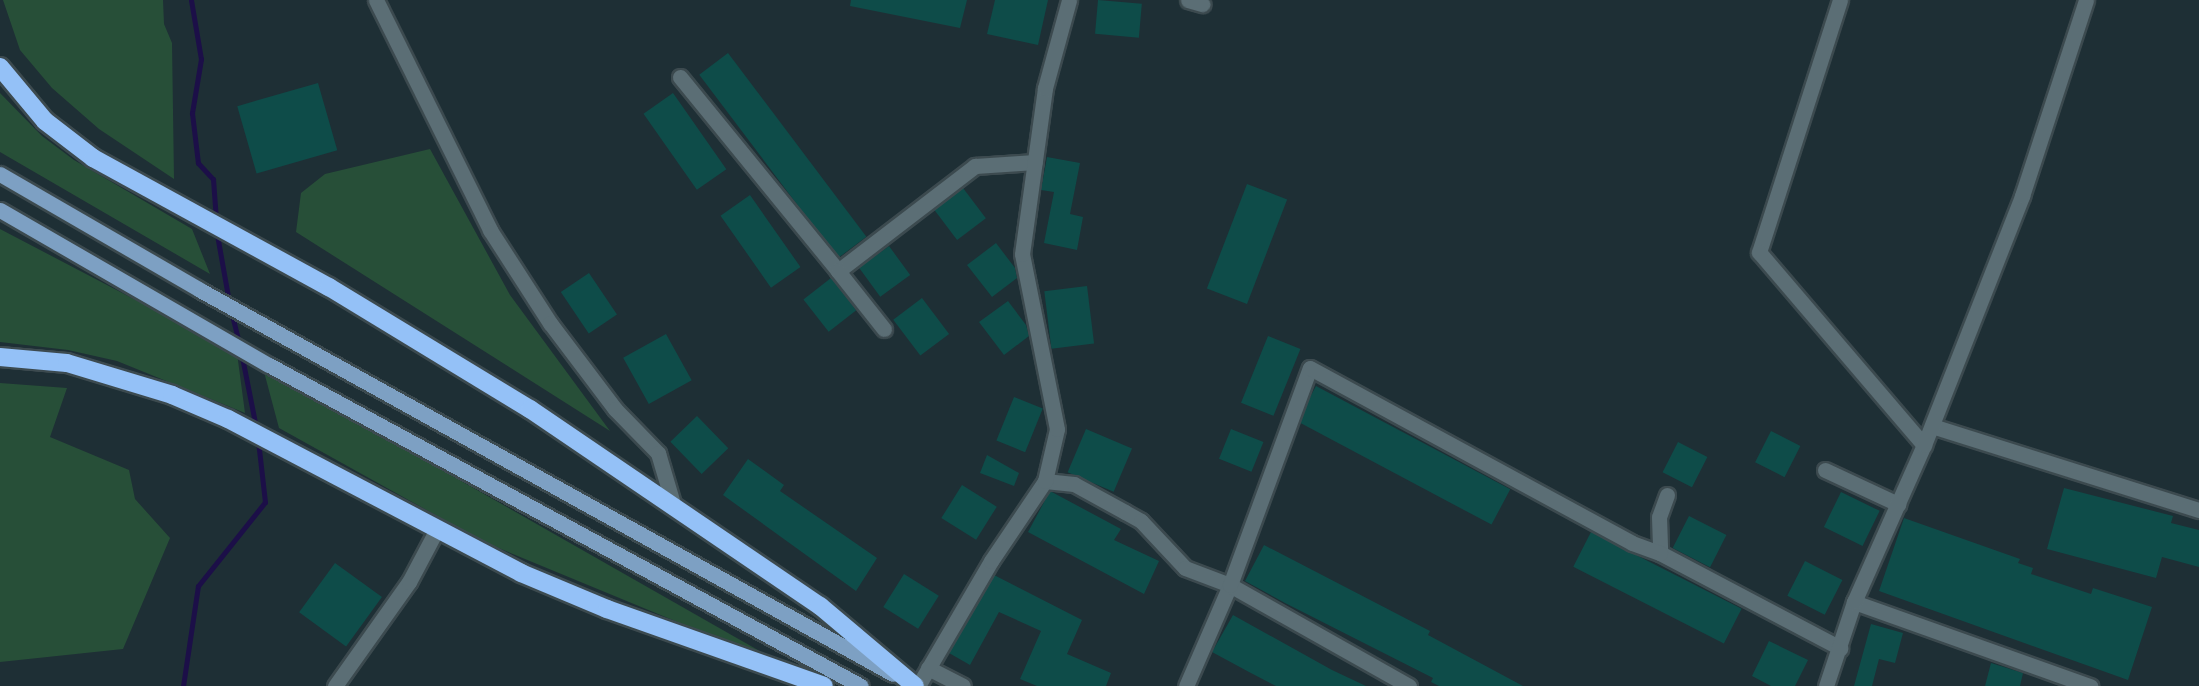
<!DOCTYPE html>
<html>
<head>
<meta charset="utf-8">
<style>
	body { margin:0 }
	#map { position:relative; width:2199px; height:686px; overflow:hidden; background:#1e2f35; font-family:Figtree,sans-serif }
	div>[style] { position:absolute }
	.green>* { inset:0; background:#274f38 }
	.stream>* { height:5px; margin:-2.5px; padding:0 2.5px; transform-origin:2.5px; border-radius:2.5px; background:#1c0f48 }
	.building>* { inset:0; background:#0e4c49; transform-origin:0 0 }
	.roads { filter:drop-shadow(2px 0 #3c4a4f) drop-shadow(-2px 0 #3c4a4f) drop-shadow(0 2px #3c4a4f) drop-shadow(0 -2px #3c4a4f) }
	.minor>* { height:15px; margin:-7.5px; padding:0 7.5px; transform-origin:7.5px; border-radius:7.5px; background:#5b6e75 }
	.major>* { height:15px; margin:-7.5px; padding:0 7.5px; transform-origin:7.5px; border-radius:7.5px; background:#7da0c3 }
	.highway>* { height:18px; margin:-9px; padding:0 9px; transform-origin:9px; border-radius:9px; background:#94c1f7 }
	span { translate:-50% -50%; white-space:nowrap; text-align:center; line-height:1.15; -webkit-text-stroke:6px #1e2f35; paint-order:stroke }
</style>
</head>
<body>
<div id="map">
	<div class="green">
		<div style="clip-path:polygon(3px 0,163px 0,164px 24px,172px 43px,174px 179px,99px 129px,52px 88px,20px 50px)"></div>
		<div style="clip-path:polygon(0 93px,42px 136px,74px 160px,192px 229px,210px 274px,0 152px)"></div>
		<div style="clip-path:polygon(430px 149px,510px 295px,610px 431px,296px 232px,301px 193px,325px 174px)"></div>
		<div style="clip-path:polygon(0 229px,237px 353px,245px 413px,117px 361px,68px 350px,0 342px)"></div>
		<div style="clip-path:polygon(263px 368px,791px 669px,484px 542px,279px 428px)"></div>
		<div style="clip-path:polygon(0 383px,67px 388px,50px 437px,129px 470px,135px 499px,170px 538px,123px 649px,0 662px)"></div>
	</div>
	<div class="stream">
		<div style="left:191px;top:0;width:60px;rotate:80.4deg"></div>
		<div style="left:201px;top:59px;width:55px;rotate:99.5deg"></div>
		<div style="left:192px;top:113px;width:50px;rotate:83.2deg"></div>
		<div style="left:198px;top:163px;width:22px;rotate:47deg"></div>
		<div style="left:213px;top:179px;width:41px;rotate:85.8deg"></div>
		<div style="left:216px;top:229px;width:74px;rotate:79.9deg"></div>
		<div style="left:231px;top:311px;width:33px;rotate:76deg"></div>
		<div style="left:241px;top:352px;width:77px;rotate:78.8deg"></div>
		<div style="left:183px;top:686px;width:101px;rotate:-81.5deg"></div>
		<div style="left:198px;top:586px;width:107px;rotate:-51.4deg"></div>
		<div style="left:265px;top:502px;width:61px;rotate:-96.5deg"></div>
	</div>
	<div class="building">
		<div style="clip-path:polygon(851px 0,967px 0,960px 28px,850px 6px)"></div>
		<div style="clip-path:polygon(995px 0,1048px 0,1038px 45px,987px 34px)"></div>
		<div style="left:1098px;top:0;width:44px;height:34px;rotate:5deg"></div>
		<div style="left:728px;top:53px;width:230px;height:36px;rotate:53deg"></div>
		<div style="left:318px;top:83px;width:70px;height:84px;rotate:74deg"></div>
		<div style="left:673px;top:93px;width:93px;height:36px;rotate:55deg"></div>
		<div style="clip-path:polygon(1047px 157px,1080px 163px,1070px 214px,1083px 217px,1077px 250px,1044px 243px,1054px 192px,1041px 190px)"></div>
		<div style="left:1247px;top:184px;width:43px;height:112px;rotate:21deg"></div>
		<div style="left:963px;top:188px;width:38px;height:36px;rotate:53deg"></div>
		<div style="left:750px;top:195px;width:88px;height:36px;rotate:55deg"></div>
		<div style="clip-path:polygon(996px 243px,1015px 268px,1017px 278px,992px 297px,967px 265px)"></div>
		<div style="left:889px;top:246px;width:36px;height:37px;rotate:54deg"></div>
		<div style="left:589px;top:273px;width:50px;height:34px;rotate:56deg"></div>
		<div style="left:831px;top:278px;width:41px;height:35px;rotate:52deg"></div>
		<div style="left:1087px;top:286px;width:58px;height:43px;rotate:83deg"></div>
		<div style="left:922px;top:298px;width:45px;height:36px;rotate:53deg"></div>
		<div style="clip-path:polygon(1008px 301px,1026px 325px,1029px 336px,1004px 355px,979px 322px)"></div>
		<div style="left:666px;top:334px;width:53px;height:49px;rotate:61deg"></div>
		<div style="left:1268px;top:336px;width:35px;height:72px;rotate:22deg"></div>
		<div style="left:1316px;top:386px;width:220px;height:40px;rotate:28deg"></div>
		<div style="left:1014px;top:397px;width:31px;height:47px;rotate:22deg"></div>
		<div style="left:697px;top:416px;width:45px;height:37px;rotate:46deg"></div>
		<div style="left:1086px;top:429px;width:50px;height:47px;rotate:23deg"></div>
		<div style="left:1231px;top:429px;width:35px;height:32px;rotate:22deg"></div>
		<div style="left:1771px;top:431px;width:33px;height:35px;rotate:27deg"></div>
		<div style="left:1678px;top:442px;width:33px;height:34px;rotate:27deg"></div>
		<div style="clip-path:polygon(987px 455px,1019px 473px,1014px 486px,980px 473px)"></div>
		<div style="clip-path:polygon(748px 459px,784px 485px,780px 491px,877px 558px,856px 591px,723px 495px)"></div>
		<div style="left:962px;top:485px;width:41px;height:39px;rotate:32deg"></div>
		<div style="clip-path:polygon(2064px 488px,2173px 516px,2171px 523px,2199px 530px,2199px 567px,2162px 557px,2156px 578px,2047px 549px)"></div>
		<div style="clip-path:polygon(1050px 491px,1121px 529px,1114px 540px,1159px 561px,1144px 594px,1028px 532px)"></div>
		<div style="left:1841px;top:492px;width:43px;height:39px;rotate:26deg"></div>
		<div style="left:1689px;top:516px;width:42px;height:36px;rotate:27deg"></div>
		<div style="clip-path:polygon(1904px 518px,2020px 559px,2018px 563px,2033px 568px,2031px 574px,2091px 594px,2093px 588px,2152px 607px,2128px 680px,1879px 591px)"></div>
		<div style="left:1591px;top:532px;width:169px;height:39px;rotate:27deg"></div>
		<div style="clip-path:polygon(1264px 545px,1430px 631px,1428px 635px,1523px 686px,1439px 686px,1431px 682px,1433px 678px,1285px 603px,1245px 581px)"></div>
		<div style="left:1805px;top:561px;width:42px;height:39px;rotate:27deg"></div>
		<div style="left:335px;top:563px;width:58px;height:61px;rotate:36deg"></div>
		<div style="left:904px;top:574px;width:41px;height:39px;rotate:32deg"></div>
		<div style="clip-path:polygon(994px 575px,1082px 620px,1067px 654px,1111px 673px,1106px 686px,1037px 686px,1020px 679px,1041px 631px,999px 612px,970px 665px,949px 653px)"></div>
		<div style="clip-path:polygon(1233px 615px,1332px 670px,1366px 686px,1276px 686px,1249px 672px,1212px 652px)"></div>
		<div style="clip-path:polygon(1871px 624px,1903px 633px,1895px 663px,1879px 659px,1872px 686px,1854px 686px)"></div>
		<div style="clip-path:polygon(1769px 641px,1808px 660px,1795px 686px,1771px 686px,1752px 676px)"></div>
		<div style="clip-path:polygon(1991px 663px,2023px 673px,2020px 686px,1985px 686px)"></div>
	</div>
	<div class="roads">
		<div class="minor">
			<div style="left:376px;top:0;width:257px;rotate:63.6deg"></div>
			<div style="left:490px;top:230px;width:111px;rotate:57.2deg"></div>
			<div style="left:550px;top:323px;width:108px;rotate:52.9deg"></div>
			<div style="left:615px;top:409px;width:62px;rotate:45.7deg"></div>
			<div style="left:658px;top:453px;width:56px;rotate:73.5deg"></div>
			<div style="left:1188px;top:0;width:15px;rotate:16deg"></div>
			<div style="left:1840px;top:0;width:265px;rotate:107.8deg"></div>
			<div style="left:1759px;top:252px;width:254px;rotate:49.5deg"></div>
			<div style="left:680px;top:77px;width:250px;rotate:50.8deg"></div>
			<div style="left:838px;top:271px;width:173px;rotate:-37.5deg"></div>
			<div style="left:975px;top:166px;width:60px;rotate:-3.8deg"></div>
			<div style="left:838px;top:271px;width:74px;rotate:51.6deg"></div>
			<div style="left:1932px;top:426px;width:280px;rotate:17.5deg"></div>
			<div style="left:1825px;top:470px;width:81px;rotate:25deg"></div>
			<div style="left:1045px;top:481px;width:29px;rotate:6deg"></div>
			<div style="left:1074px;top:484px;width:58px;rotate:28.8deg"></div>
			<div style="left:1125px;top:512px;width:18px;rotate:29deg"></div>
			<div style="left:1141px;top:521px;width:64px;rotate:46.9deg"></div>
			<div style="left:1185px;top:568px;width:48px;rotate:20.7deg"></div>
			<div style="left:1230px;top:585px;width:110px;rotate:113.5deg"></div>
			<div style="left:1667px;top:495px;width:23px;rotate:110deg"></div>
			<div style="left:1659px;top:517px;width:36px;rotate:88deg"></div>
			<div style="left:1660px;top:553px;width:204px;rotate:27.8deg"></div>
			<div style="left:1854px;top:602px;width:251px;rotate:19.6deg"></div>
			<div style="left:928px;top:668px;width:39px;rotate:27deg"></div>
			<div style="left:335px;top:686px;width:128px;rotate:-54.6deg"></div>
			<div style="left:409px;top:582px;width:58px;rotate:-62.1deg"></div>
			<div style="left:918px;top:686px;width:145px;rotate:-59.7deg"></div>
			<div style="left:991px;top:561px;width:97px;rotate:-56deg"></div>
			<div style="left:1045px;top:481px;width:53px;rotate:-77deg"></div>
			<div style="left:1057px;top:429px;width:178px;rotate:-101.3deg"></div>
			<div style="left:1022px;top:254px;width:168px;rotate:-82.1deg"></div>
			<div style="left:1045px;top:88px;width:91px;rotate:-74.7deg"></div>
			<div style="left:1409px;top:686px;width:206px;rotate:-150.6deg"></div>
			<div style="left:1230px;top:585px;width:231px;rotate:-69.8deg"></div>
			<div style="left:1310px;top:368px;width:366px;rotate:28.5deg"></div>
			<div style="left:1632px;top:543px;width:30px;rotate:20deg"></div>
			<div style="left:1826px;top:686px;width:89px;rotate:-71.6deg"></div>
			<div style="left:1854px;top:602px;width:172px;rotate:-66deg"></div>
			<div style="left:1924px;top:445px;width:268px;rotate:-68.5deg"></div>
			<div style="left:2022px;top:196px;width:206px;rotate:-71.9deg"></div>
		</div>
		<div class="major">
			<div style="left:0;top:174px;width:231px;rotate:30.1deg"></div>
			<div style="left:200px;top:290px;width:792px;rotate:28.99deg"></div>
			<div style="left:0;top:210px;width:310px;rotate:30deg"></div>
			<div style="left:269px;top:365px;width:673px;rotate:28.47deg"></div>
		</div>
		<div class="highway">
			<div style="left:0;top:67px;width:70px;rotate:50.2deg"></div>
			<div style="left:45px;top:121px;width:61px;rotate:37.6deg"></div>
			<div style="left:93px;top:158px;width:269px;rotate:28.7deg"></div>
			<div style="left:329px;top:287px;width:235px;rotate:31.3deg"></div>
			<div style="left:530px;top:409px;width:351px;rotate:34.2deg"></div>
			<div style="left:820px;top:606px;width:124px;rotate:40.1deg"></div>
			<div style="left:0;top:357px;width:67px;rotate:5.1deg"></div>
			<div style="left:67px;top:363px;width:110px;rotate:16.9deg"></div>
			<div style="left:172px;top:395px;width:61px;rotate:23.2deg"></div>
			<div style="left:228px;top:419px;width:331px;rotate:27.7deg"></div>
			<div style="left:521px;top:573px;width:93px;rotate:22.7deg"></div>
			<div style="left:607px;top:609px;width:230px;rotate:19.5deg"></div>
		</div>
	</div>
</div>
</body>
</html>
